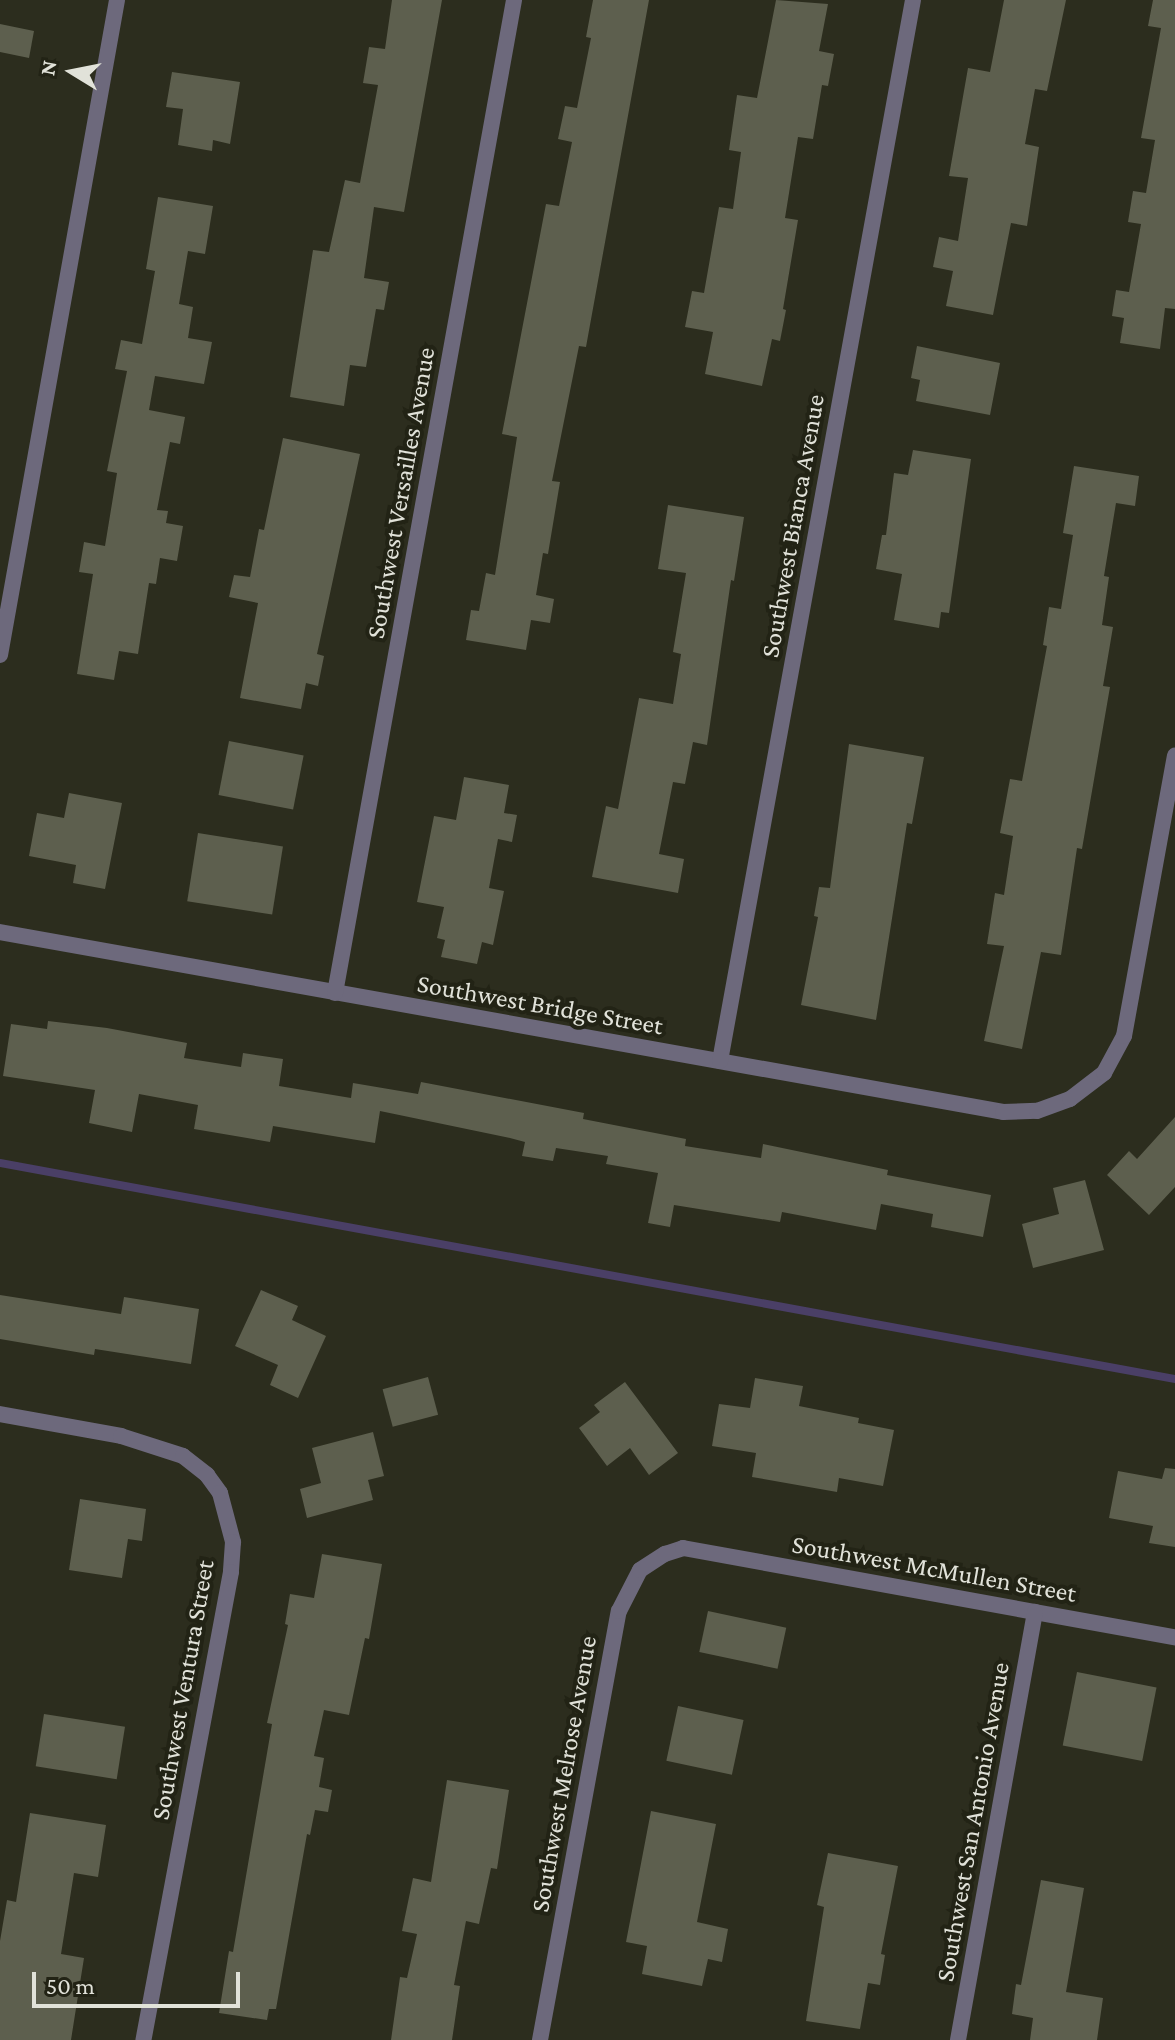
<!DOCTYPE html>
<html>
<head>
<meta charset="utf-8">
<style>
	body { margin:0 }
	#map { position:relative; width:1175px; height:2040px; overflow:hidden; background:#2c2d1e; font-family:"Crimson Pro",serif }
	div>[style] { position:absolute }
	.stream>* { height:8px; margin:-4px; padding:0 4px; transform-origin:4px; border-radius:4px; background:#4a3f66 }
	.building>* { inset:0; background:#5d5f4e; transform-origin:0 0 }
	.street>* { height:16px; margin:-8px; padding:0 8px; transform-origin:8px; border-radius:8px; background:#6d697c }
	span { translate:-50% -50%; white-space:nowrap; text-align:center; line-height:1.15; -webkit-text-stroke:8px #222315; paint-order:stroke }
	.street-label { font-size:26px; color:#e1e2d9 }
	.north { position:absolute; left:32px; top:32px; width:80px; height:80px; -webkit-text-stroke:6px #222315; paint-order:stroke; rotate:280deg; font-size:22px; font-weight:700; line-height:32px; text-align:center; color:#e1e2d9 }
	.north::after { content:''; display:block; margin:auto; width:28px; height:36px; background:#e1e2d9; clip-path:polygon(50% 0,100% 100%,50% 72%,0 100%) }
	.scale { position:absolute; left:32px; top:1972px; width:208px; height:36px; box-sizing:border-box; border:4px solid #e1e2d9; border-top:0; padding-left:10px; font-size:24px; line-height:28px; white-space:nowrap; color:#e1e2d9; -webkit-text-stroke:6px #222315; paint-order:stroke }
</style>
</head>
<body>
<div id="map">
	<div class="stream">
		<div style="left:0;top:1163px;width:1195px;rotate:10.42deg"></div>
	</div>
	<div class="building">
		<div style="clip-path:polygon(392px 0,442px 0,404px 212px,374px 207px,364px 278px,389px 282px,384px 310px,376px 309px,366px 367px,350px 365px,344px 406px,290px 397px,313px 250px,329px 252px,345px 180px,360px 183px,378px 85px,363px 83px,369px 47px,385px 49px)"></div>
		<div style="clip-path:polygon(593px 0,649px 0,586px 347px,579px 346px,552px 481px,560px 482px,548px 554px,543px 553px,536px 595px,554px 599px,550px 623px,531px 620px,526px 650px,466px 640px,471px 610px,479px 611px,486px 573px,495px 575px,517px 437px,502px 434px,546px 204px,559px 206px,572px 142px,558px 139px,565px 106px,577px 108px,591px 38px,586px 37px)"></div>
		<div style="clip-path:polygon(776px 0,828px 4px,819px 51px,834px 54px,828px 86px,822px 85px,813px 139px,798px 137px,785px 218px,798px 220px,783px 309px,786px 310px,780px 341px,772px 339px,762px 386px,705px 374px,713px 332px,685px 327px,692px 291px,704px 293px,719px 207px,733px 209px,741px 152px,729px 150px,737px 95px,757px 98px)"></div>
		<div style="clip-path:polygon(1004px 0,1066px 0,1047px 91px,1035px 89px,1025px 144px,1039px 147px,1027px 226px,1011px 223px,993px 315px,946px 306px,953px 271px,933px 267px,939px 237px,958px 241px,968px 178px,949px 176px,968px 68px,990px 72px)"></div>
		<div style="clip-path:polygon(1153px 0,1175px 0,1175px 309px,1165px 308px,1160px 349px,1120px 343px,1124px 318px,1112px 316px,1116px 290px,1129px 292px,1141px 224px,1128px 222px,1133px 191px,1146px 193px,1155px 140px,1141px 138px,1161px 28px,1148px 26px)"></div>
		<div style="clip-path:polygon(0 24px,34px 31px,29px 58px,0 52px)"></div>
		<div style="clip-path:polygon(172px 72px,240px 82px,230px 144px,213px 140px,212px 151px,178px 145px,183px 109px,166px 107px)"></div>
		<div style="clip-path:polygon(158px 197px,213px 206px,205px 254px,188px 251px,179px 304px,193px 307px,188px 338px,212px 342px,204px 384px,155px 376px,149px 410px,185px 417px,180px 444px,170px 442px,157px 510px,168px 511px,166px 523px,183px 526px,177px 561px,160px 558px,156px 584px,149px 583px,138px 654px,119px 651px,114px 680px,77px 674px,93px 574px,79px 572px,84px 542px,105px 546px,117px 473px,107px 471px,127px 371px,115px 369px,121px 340px,142px 344px,155px 271px,146px 269px)"></div>
		<div style="clip-path:polygon(917px 346px,1000px 363px,990px 415px,916px 401px,920px 380px,911px 378px)"></div>
		<div style="clip-path:polygon(283px 438px,360px 454px,317px 654px,324px 656px,318px 686px,306px 683px,301px 709px,240px 698px,258px 603px,229px 597px,234px 575px,250px 577px,259px 529px,264px 530px)"></div>
		<div style="clip-path:polygon(913px 450px,971px 459px,949px 613px,941px 612px,939px 628px,894px 620px,902px 574px,876px 569px,882px 535px,886px 535px,894px 473px,908px 475px)"></div>
		<div style="clip-path:polygon(1074px 466px,1139px 476px,1135px 506px,1116px 503px,1104px 576px,1109px 577px,1102px 625px,1113px 627px,1103px 686px,1110px 687px,1082px 849px,1077px 848px,1061px 955px,1041px 952px,1022px 1049px,984px 1041px,1004px 946px,987px 944px,995px 893px,1004px 895px,1013px 836px,1000px 833px,1010px 779px,1022px 781px,1047px 646px,1043px 645px,1049px 607px,1061px 609px,1073px 535px,1063px 533px)"></div>
		<div style="clip-path:polygon(668px 505px,744px 517px,734px 581px,731px 580px,707px 745px,693px 742px,685px 784px,673px 782px,659px 854px,684px 859px,678px 893px,592px 877px,606px 806px,618px 809px,639px 698px,673px 704px,681px 654px,673px 652px,686px 573px,658px 569px)"></div>
		<div style="left:229px;top:741px;width:76px;height:55px;rotate:11deg"></div>
		<div style="clip-path:polygon(849px 744px,924px 757px,912px 824px,907px 823px,876px 1020px,801px 1005px,818px 917px,814px 916px,819px 887px,830px 888px)"></div>
		<div style="clip-path:polygon(464px 777px,509px 785px,504px 813px,517px 815px,512px 842px,498px 839px,489px 888px,504px 891px,493px 945px,482px 942px,477px 964px,441px 957px,445px 940px,437px 938px,444px 907px,417px 902px,434px 816px,456px 820px)"></div>
		<div style="clip-path:polygon(69px 793px,122px 803px,105px 889px,73px 883px,76px 865px,29px 856px,37px 813px,64px 818px)"></div>
		<div style="left:198px;top:833px;width:86px;height:69px;rotate:9deg"></div>
		<div style="clip-path:polygon(48px 1021px,107px 1028px,187px 1043px,184px 1058px,241px 1067px,243px 1053px,283px 1059px,279px 1086px,351px 1098px,353px 1083px,418px 1094px,421px 1082px,584px 1113px,583px 1119px,686px 1139px,685px 1146px,761px 1158px,763px 1144px,888px 1170px,887px 1175px,991px 1195px,983px 1237px,931px 1227px,933px 1214px,881px 1204px,876px 1230px,782px 1212px,780px 1222px,674px 1205px,670px 1227px,648px 1223px,658px 1173px,606px 1164px,608px 1156px,556px 1148px,553px 1161px,522px 1156px,525px 1142px,510px 1138px,380px 1111px,375px 1143px,273px 1126px,270px 1142px,194px 1129px,198px 1105px,139px 1094px,132px 1132px,89px 1123px,95px 1090px,3px 1076px,11px 1024px,47px 1029px)"></div>
		<div style="clip-path:polygon(1175px 1117px,1175px 1187px,1149px 1215px,1107px 1175px,1129px 1151px,1137px 1159px)"></div>
		<div style="clip-path:polygon(1085px 1180px,1104px 1250px,1033px 1268px,1022px 1224px,1059px 1214px,1053px 1188px)"></div>
		<div style="clip-path:polygon(261px 1290px,298px 1306px,292px 1320px,326px 1336px,298px 1398px,270px 1385px,278px 1365px,235px 1346px)"></div>
		<div style="clip-path:polygon(0 1295px,121px 1314px,124px 1297px,199px 1309px,191px 1364px,95px 1349px,94px 1355px,0 1339px)"></div>
		<div style="left:428px;top:1377px;width:39px;height:47px;rotate:75deg"></div>
		<div style="clip-path:polygon(755px 1378px,803px 1386px,799px 1406px,859px 1418px,858px 1423px,894px 1430px,883px 1486px,839px 1478px,837px 1492px,752px 1477px,756px 1453px,712px 1446px,719px 1404px,750px 1408px)"></div>
		<div style="clip-path:polygon(625px 1382px,678px 1453px,649px 1475px,630px 1448px,607px 1466px,579px 1428px,600px 1412px,594px 1405px)"></div>
		<div style="clip-path:polygon(373px 1432px,384px 1476px,368px 1480px,373px 1500px,307px 1518px,300px 1489px,321px 1483px,312px 1448px)"></div>
		<div style="clip-path:polygon(1165px 1468px,1175px 1469px,1175px 1547px,1149px 1543px,1153px 1526px,1109px 1518px,1118px 1471px,1162px 1479px)"></div>
		<div style="clip-path:polygon(80px 1499px,146px 1509px,142px 1541px,128px 1539px,122px 1578px,69px 1570px)"></div>
		<div style="clip-path:polygon(322px 1554px,382px 1564px,369px 1639px,365px 1638px,349px 1715px,324px 1710px,314px 1756px,324px 1758px,319px 1787px,332px 1790px,328px 1812px,315px 1810px,310px 1835px,307px 1834px,276px 2009px,269px 2009px,267px 2020px,219px 2013px,229px 1951px,233px 1952px,272px 1724px,267px 1723px,288px 1625px,285px 1624px,290px 1594px,314px 1598px)"></div>
		<div style="left:708px;top:1611px;width:80px;height:42px;rotate:12deg"></div>
		<div style="left:1077px;top:1672px;width:81px;height:75px;rotate:11deg"></div>
		<div style="left:678px;top:1706px;width:67px;height:56px;rotate:12deg"></div>
		<div style="left:44px;top:1714px;width:82px;height:53px;rotate:9deg"></div>
		<div style="clip-path:polygon(447px 1780px,509px 1790px,497px 1869px,491px 1868px,479px 1924px,466px 1921px,454px 1985px,460px 1986px,452px 2040px,391px 2040px,400px 1977px,407px 1978px,417px 1934px,402px 1931px,413px 1878px,431px 1882px)"></div>
		<div style="clip-path:polygon(651px 1811px,716px 1824px,697px 1922px,728px 1929px,722px 1962px,708px 1959px,702px 1986px,642px 1974px,647px 1946px,626px 1942px)"></div>
		<div style="clip-path:polygon(30px 1813px,106px 1825px,98px 1877px,74px 1873px,61px 1954px,84px 1958px,71px 2040px,0 2040px,0 1941px,7px 1900px,16px 1902px)"></div>
		<div style="clip-path:polygon(828px 1853px,898px 1866px,881px 1954px,885px 1955px,880px 1985px,868px 1983px,860px 2029px,806px 2021px,824px 1907px,817px 1905px)"></div>
		<div style="clip-path:polygon(1041px 1880px,1084px 1888px,1066px 1992px,1103px 1998px,1097px 2040px,1030px 2040px,1033px 2018px,1012px 2014px,1016px 1984px,1021px 1985px)"></div>
	</div>
	<div class="street">
		<div style="left:0;top:655px;width:665px;rotate:-79.87deg"></div>
		<div style="left:0;top:932px;width:1019px;rotate:10.17deg"></div>
		<div style="left:1003px;top:1112px;width:34px;rotate:-2deg"></div>
		<div style="left:1037px;top:1111px;width:35px;rotate:-20deg"></div>
		<div style="left:1070px;top:1099px;width:43px;rotate:-37.4deg"></div>
		<div style="left:1104px;top:1073px;width:42px;rotate:-61.6deg"></div>
		<div style="left:1124px;top:1036px;width:285px;rotate:-79.7deg"></div>
		<div style="left:335px;top:993px;width:1009px;rotate:-79.78deg"></div>
		<div style="left:720px;top:1061px;width:1078px;rotate:-79.69deg"></div>
		<div style="left:0;top:1414px;width:123px;rotate:10.3deg"></div>
		<div style="left:121px;top:1436px;width:65px;rotate:17.9deg"></div>
		<div style="left:183px;top:1456px;width:31px;rotate:38deg"></div>
		<div style="left:207px;top:1475px;width:22px;rotate:54deg"></div>
		<div style="left:220px;top:1493px;width:51px;rotate:75.1deg"></div>
		<div style="left:233px;top:1542px;width:30px;rotate:94deg"></div>
		<div style="left:231px;top:1572px;width:476px;rotate:100.6deg"></div>
		<div style="left:540px;top:2040px;width:436px;rotate:-79.6deg"></div>
		<div style="left:619px;top:1611px;width:46px;rotate:-62.9deg"></div>
		<div style="left:640px;top:1570px;width:30px;rotate:-33deg"></div>
		<div style="left:665px;top:1554px;width:19px;rotate:-18deg"></div>
		<div style="left:683px;top:1548px;width:500px;rotate:10.3deg"></div>
		<div style="left:958px;top:2040px;width:435px;rotate:-79.8deg"></div>
	</div>
	<div class="street-label">
		<span style="left:401px;top:493px;rotate:-80deg">Southwest Versailles Avenue</span>
		<span style="left:793px;top:526px;rotate:-80deg">Southwest Bianca Avenue</span>
		<span style="left:540px;top:1005px;rotate:10deg">Southwest Bridge Street</span>
		<span style="left:934px;top:1569px;rotate:10deg">Southwest McMullen Street</span>
		<span style="left:183px;top:1690px;rotate:-80deg">Southwest Ventura Street</span>
		<span style="left:564px;top:1774px;rotate:-80deg">Southwest Melrose Avenue</span>
		<span style="left:973px;top:1822px;rotate:-80deg">Southwest San Antonio Avenue</span>
	</div>
	<div class="north">N</div>
	<div class="scale">50 m</div>
</div>
</body>
</html>
